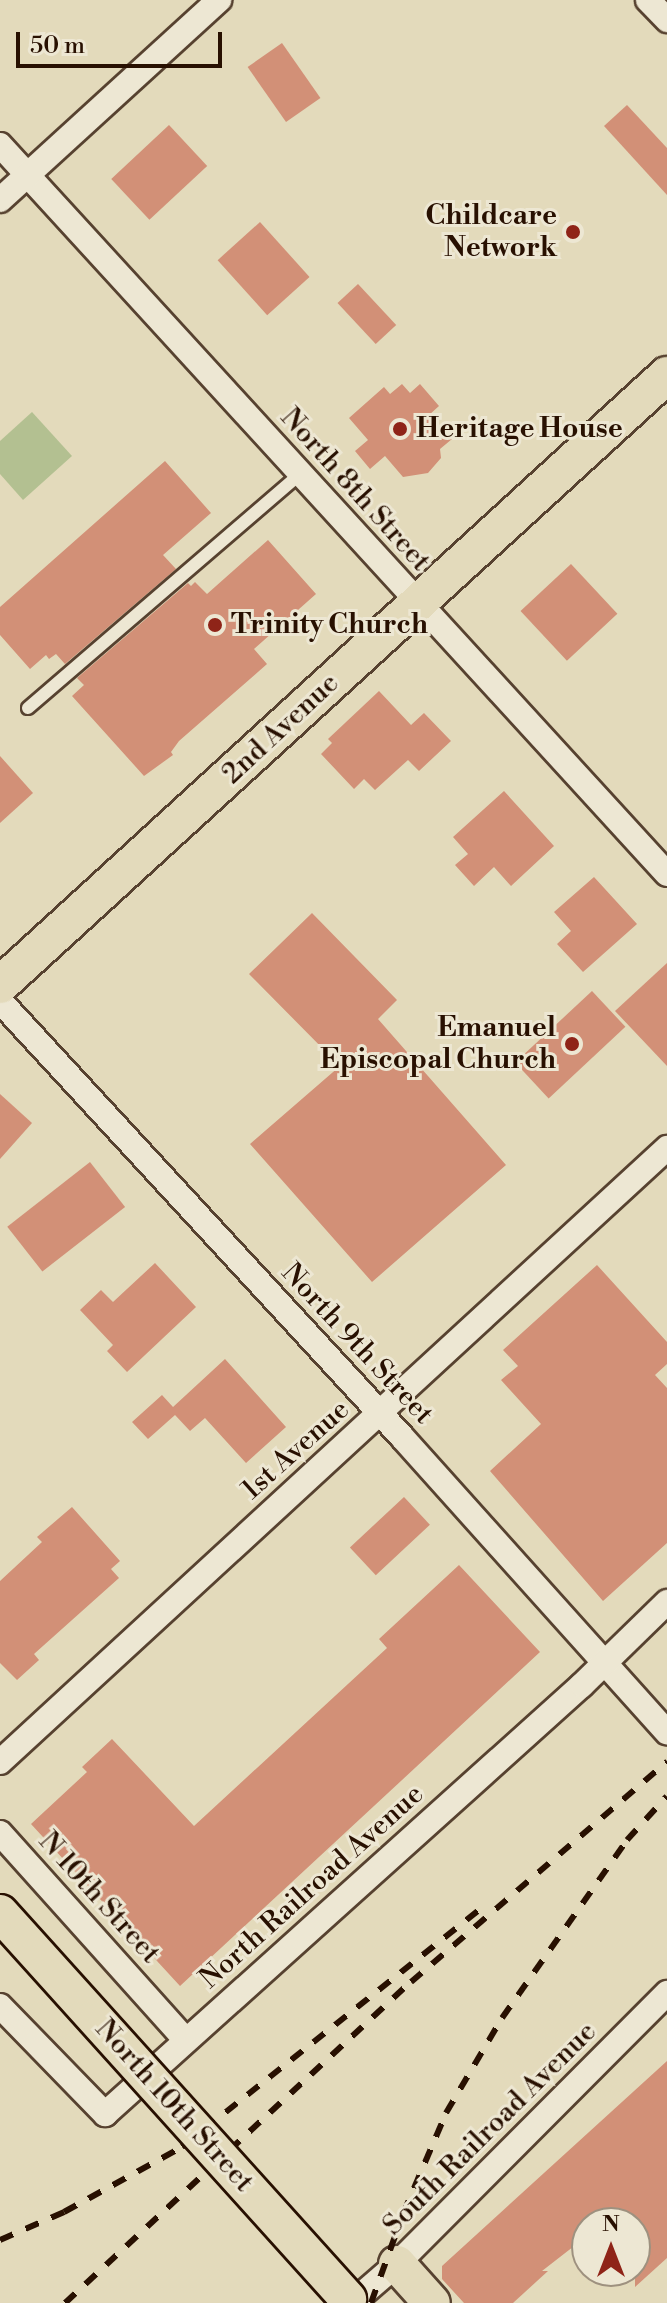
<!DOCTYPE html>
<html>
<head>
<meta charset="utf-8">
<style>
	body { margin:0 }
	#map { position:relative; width:667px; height:2303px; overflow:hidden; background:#e3dabb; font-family:"Libre Bodoni",serif }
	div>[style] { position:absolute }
	.green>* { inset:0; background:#b3c091 }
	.building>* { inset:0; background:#d29077; transform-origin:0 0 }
	.roads { filter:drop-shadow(2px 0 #574230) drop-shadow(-2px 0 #574230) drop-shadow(0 2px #574230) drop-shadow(0 -2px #574230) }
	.service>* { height:12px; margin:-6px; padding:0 6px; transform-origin:6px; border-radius:6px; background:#ede7d3 }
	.minor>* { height:24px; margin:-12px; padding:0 12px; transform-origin:12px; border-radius:12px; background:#ede7d3 }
	.primary>* { height:36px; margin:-18px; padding:0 18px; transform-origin:18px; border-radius:18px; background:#e3dabb }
	.rail>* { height:6px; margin-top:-3px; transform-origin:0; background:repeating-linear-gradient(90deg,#281001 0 14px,transparent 0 28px) }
	.bridges { filter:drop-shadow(2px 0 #281001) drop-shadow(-2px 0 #281001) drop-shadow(0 2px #281001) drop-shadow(0 -2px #281001) }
	.primary-bridge>* { height:36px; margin:-18px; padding:0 18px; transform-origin:18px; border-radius:18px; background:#e3dabb }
	.dots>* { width:22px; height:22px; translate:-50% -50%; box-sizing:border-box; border:4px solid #ede7d3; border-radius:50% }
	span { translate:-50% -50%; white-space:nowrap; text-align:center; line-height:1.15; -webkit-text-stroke:6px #ede7d3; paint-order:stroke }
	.poi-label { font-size:28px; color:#281001; font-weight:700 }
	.right { translate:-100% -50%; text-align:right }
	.left { translate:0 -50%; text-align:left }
	.street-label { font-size:28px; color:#281001 }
	.north { position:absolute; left:571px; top:2207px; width:80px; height:80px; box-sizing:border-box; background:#ede7d3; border:2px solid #9e917f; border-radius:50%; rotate:0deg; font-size:22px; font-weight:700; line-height:32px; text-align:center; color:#281001 }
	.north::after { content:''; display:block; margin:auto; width:28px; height:36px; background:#8f2418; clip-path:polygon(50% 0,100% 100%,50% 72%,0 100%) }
	.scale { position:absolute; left:16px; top:32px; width:206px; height:36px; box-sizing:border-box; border:4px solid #281001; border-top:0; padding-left:10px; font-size:24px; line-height:28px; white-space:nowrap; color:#281001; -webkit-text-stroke:6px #ede7d3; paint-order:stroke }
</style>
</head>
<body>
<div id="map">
	<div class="green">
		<div style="clip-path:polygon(32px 412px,72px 456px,23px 500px,0 474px,0 441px)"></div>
	</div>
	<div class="building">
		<div style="left:282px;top:43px;width:67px;height:42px;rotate:55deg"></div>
		<div style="clip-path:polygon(627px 105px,667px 148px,667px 195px,604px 126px)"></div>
		<div style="left:169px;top:125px;width:56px;height:79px;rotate:47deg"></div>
		<div style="left:260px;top:222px;width:74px;height:57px;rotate:48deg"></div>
		<div style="left:358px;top:284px;width:56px;height:28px;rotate:47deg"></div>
		<div style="clip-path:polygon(402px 384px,410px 393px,420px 384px,439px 406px,429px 415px,452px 439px,440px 449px,441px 458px,428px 473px,403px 477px,385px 456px,370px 469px,355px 451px,368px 440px,349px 418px,384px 387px,390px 394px)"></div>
		<div style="clip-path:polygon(165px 461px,211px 513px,163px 555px,176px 569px,65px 664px,56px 654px,49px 659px,46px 655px,30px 669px,0 635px,0 607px)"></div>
		<div style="clip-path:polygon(268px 540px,316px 594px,254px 649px,267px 664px,179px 741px,171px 752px,173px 755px,144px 776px,72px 696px,84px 685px,77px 678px,188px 583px,191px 586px,195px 582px,207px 594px)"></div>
		<div style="left:571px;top:564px;width:68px;height:69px;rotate:47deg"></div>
		<div style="clip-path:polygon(379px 691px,411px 725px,424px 713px,451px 741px,419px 771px,408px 760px,375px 790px,364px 779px,354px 789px,321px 754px,332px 743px,328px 739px)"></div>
		<div style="clip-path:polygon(0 756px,33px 793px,0 823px)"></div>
		<div style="clip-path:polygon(504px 791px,554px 846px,511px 886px,494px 867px,474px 886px,455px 865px,468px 854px,453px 837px)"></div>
		<div style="clip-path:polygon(594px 877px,637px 924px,583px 972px,557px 944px,571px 931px,554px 912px)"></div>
		<div style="clip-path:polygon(312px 913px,397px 1000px,378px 1019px,506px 1165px,372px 1282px,250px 1144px,340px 1066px,249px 974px)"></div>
		<div style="clip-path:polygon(667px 963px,667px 1066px,615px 1011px)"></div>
		<div style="left:592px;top:991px;width:49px;height:105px;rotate:47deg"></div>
		<div style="clip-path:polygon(0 1094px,32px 1123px,0 1159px)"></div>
		<div style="left:90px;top:1162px;width:57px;height:105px;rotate:52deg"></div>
		<div style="clip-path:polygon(155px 1263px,196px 1307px,127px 1372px,107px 1351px,113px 1345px,80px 1310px,101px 1290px,113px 1302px)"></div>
		<div style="clip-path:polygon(597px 1265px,667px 1342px,667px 1364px,655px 1375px,667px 1388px,667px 1543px,603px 1601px,490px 1471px,541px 1424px,501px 1380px,518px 1366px,503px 1350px)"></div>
		<div style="clip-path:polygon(225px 1359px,286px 1427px,246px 1463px,205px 1418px,190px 1431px,175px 1415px,148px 1439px,132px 1422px,162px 1395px,173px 1407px)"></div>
		<div style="left:404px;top:1497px;width:38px;height:74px;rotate:47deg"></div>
		<div style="clip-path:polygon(72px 1507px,120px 1561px,111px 1569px,119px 1578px,34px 1654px,39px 1660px,17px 1680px,0 1663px,0 1581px,42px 1542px,37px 1537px)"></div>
		<div style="clip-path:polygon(459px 1565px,540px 1652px,180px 1986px,31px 1824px,87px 1772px,82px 1767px,112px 1739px,194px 1826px,387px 1648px,379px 1639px)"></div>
		<div style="clip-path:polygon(667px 2061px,667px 2258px,635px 2287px,635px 2223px,587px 2223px,587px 2236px,542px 2271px,548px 2271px,513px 2303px,464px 2303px,442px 2279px,442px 2266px)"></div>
	</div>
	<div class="roads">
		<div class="service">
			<div style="left:28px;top:708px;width:359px;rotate:-40.7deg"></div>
		</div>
		<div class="minor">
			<div style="left:648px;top:0;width:28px;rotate:46deg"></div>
			<div style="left:0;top:145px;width:988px;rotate:47.54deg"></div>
			<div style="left:0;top:200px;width:297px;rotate:-42.4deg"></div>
			<div style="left:0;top:1001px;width:593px;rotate:47.32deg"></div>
			<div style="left:402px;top:1437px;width:397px;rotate:48.1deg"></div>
			<div style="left:0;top:1762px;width:907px;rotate:-42.63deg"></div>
			<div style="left:0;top:1833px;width:278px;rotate:48.1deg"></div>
			<div style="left:0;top:2006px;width:151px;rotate:45.8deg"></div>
			<div style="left:105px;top:2114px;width:642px;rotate:-41.97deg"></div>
			<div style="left:582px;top:1685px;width:119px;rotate:-44.3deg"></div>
			<div style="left:352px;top:2303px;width:60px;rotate:-40.9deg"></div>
			<div style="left:397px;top:2264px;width:383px;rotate:-45.1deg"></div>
		</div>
		<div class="primary">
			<div style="left:0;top:985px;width:904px;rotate:-42.44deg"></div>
			<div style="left:397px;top:2264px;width:52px;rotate:48.1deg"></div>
		</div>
	</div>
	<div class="rail">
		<div style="left:0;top:2240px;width:70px;rotate:-23.6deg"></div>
		<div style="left:64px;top:2212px;width:135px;rotate:-28.8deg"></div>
		<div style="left:182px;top:2147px;width:391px;rotate:-38.6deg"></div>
		<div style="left:65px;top:2303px;width:472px;rotate:-42.9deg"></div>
		<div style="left:411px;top:1982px;width:338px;rotate:-40.7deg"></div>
		<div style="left:371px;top:2303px;width:95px;rotate:-70.2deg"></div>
		<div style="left:403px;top:2214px;width:110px;rotate:-66.9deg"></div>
		<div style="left:446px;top:2113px;width:110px;rotate:-59.5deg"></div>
		<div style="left:502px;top:2018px;width:218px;rotate:-54.9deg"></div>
		<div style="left:627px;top:1840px;width:59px;rotate:-47.7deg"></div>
	</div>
	<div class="bridges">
		<div class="primary-bridge">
			<div style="left:0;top:1913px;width:520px;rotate:47.96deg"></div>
		</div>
	</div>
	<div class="dots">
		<div style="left:573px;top:232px;background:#8f2418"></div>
		<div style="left:400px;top:429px;background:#8f2418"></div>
		<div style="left:215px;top:625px;background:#8f2418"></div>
		<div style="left:572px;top:1044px;background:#8f2418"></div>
	</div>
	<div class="poi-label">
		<span class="right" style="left:557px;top:232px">Childcare<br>Network</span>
		<span class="left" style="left:416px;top:429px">Heritage House</span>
		<span class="left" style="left:231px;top:625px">Trinity Church</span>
		<span class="right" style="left:556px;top:1044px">Emanuel<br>Episcopal Church</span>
	</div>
	<div class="street-label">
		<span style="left:355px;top:490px;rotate:48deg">North 8th Street</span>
		<span style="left:281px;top:729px;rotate:-43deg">2nd Avenue</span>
		<span style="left:357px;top:1344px;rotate:47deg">North 9th Street</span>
		<span style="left:296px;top:1450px;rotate:-42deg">1st Avenue</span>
		<span style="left:312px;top:1887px;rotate:-42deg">North Railroad Avenue</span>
		<span style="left:99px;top:1898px;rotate:48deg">N 10th Street</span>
		<span style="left:174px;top:2106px;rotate:48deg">North 10th Street</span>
		<span style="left:490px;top:2129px;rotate:-45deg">South Railroad Avenue</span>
	</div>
	<div class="north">N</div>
	<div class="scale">50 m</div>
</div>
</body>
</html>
